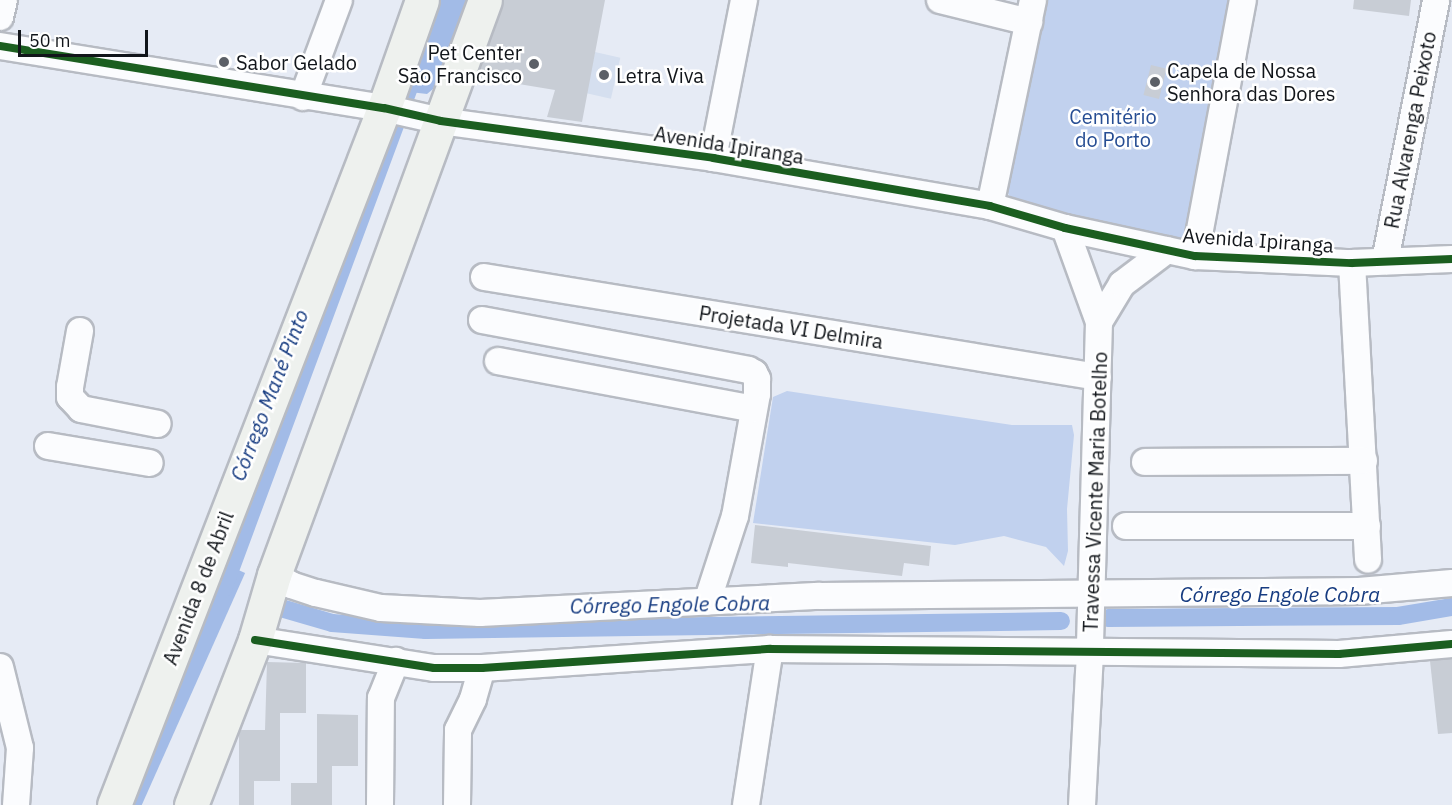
<!DOCTYPE html>
<html>
<head>
<meta charset="utf-8">
<style>
	body { margin:0 }
	#map { position:relative; width:1452px; height:805px; overflow:hidden; background:#e6ebf5; font-family:"IBM Plex Sans",sans-serif }
	div>[style] { position:absolute }
	.built>* { inset:0; background:#d5dfef; transform-origin:0 0 }
	.green>* { inset:0; background:#c1d1ee }
	.water>* { inset:0; background:#a2bbe7; transform-origin:0 0 }
	.canal>* { height:18px; margin:-9px; padding:0 9px; transform-origin:9px; border-radius:9px; background:#a2bbe7 }
	.building>* { inset:0; background:#c8cdd5; transform-origin:0 0 }
	.roads { filter:drop-shadow(2px 0 #b7bbc3) drop-shadow(-2px 0 #b7bbc3) drop-shadow(0 2px #b7bbc3) drop-shadow(0 -2px #b7bbc3) }
	.minor>* { height:26px; margin:-13px; padding:0 13px; transform-origin:13px; border-radius:13px; background:#fbfcfe }
	.major>* { height:33px; margin:-16.5px; padding:0 16.5px; transform-origin:16.5px; border-radius:16.5px; background:#eef1ee }
	.cycleway>* { height:8px; margin:-4px; padding:0 4px; transform-origin:4px; border-radius:4px; background:#1b5e20 }
	.dots>* { width:16px; height:16px; translate:-50% -50%; box-sizing:border-box; border:3px solid #fff; border-radius:50% }
	span { translate:-50% -50%; white-space:nowrap; text-align:center; line-height:1.15; -webkit-text-stroke:5px #fff; paint-order:stroke }
	.poi-label { font-size:20px; color:#11151a }
	.right { translate:-100% -50%; text-align:right }
	.left { translate:0 -50%; text-align:left }
	.park-label { font-size:20px; color:#264d93 }
	.street-label { font-size:20px; color:#11151a }
	.water-label { font-size:21px; color:#173c81; font-style:italic }
	.scale { position:absolute; left:18px; top:30px; width:130px; height:27px; box-sizing:border-box; border:3px solid #11151a; border-top:0; padding-left:8px; font-size:18px; line-height:21px; white-space:nowrap; color:#11151a; -webkit-text-stroke:4px #fff; paint-order:stroke }
</style>
</head>
<body>
<div id="map">
	<div class="built">
		<div style="left:595px;top:52px;width:26px;height:42px;rotate:13deg"></div>
	</div>
	<div class="green">
		<div style="clip-path:polygon(1046px 0,1230px 0,1186px 234px,1180px 239px,1013px 201px,1007px 192px)"></div>
		<div style="clip-path:polygon(787px 391px,1012px 425px,1072px 425px,1074px 435px,1067px 509px,1068px 551px,1064px 566px,1046px 547px,1004px 536px,955px 545px,753px 523px,773px 397px)"></div>
	</div>
	<div class="water">
		<div style="clip-path:polygon(436px 0,469px 0,433px 89px,427px 94px,410px 92px,405px 87px)"></div>
		<div style="left:225px;top:564px;width:22px;height:258px;rotate:24deg"></div>
	</div>
	<div class="canal">
		<div style="left:223px;top:589px;width:558px;rotate:-69.65deg"></div>
		<div style="left:281px;top:608px;width:53px;rotate:16.4deg"></div>
		<div style="left:332px;top:623px;width:94px;rotate:4.3deg"></div>
		<div style="left:426px;top:630px;width:635px;rotate:-0.81deg"></div>
		<div style="left:1108px;top:618px;width:290px;rotate:-0.4deg"></div>
		<div style="left:1398px;top:616px;width:55px;rotate:-9.5deg"></div>
	</div>
	<div class="building">
		<div style="clip-path:polygon(503px 0,605px 0,582px 122px,547px 117px,555px 90px,477px 77px)"></div>
		<div style="clip-path:polygon(1354px 0,1411px 0,1409px 16px,1353px 9px)"></div>
		<div style="left:1151px;top:65px;width:16px;height:31px;rotate:14deg"></div>
		<div style="clip-path:polygon(755px 525px,931px 546px,929px 566px,904px 563px,902px 576px,788px 563px,788px 567px,751px 563px)"></div>
		<div style="clip-path:polygon(1452px 659px,1452px 733px,1438px 734px,1430px 661px)"></div>
		<div style="clip-path:polygon(267px 662px,306px 663px,306px 713px,280px 713px,280px 781px,254px 781px,254px 805px,239px 805px,239px 733px,240px 730px,265px 730px)"></div>
		<div style="clip-path:polygon(317px 714px,358px 715px,358px 766px,332px 766px,332px 805px,291px 805px,291px 783px,317px 783px)"></div>
	</div>
	<div class="roads">
		<div class="minor">
			<div style="left:940px;top:0;width:92px;rotate:13.9deg"></div>
			<div style="left:0;top:17px;width:17px;rotate:-77deg"></div>
			<div style="left:0;top:46px;width:389px;rotate:9.2deg"></div>
			<div style="left:384px;top:108px;width:58px;rotate:12.8deg"></div>
			<div style="left:441px;top:121px;width:275px;rotate:7.7deg"></div>
			<div style="left:713px;top:158px;width:281px;rotate:9.8deg"></div>
			<div style="left:990px;top:206px;width:78px;rotate:16.3deg"></div>
			<div style="left:1065px;top:228px;width:133px;rotate:12.2deg"></div>
			<div style="left:1195px;top:256px;width:157px;rotate:2.6deg"></div>
			<div style="left:1352px;top:263px;width:100px;rotate:-2.3deg"></div>
			<div style="left:303px;top:97px;width:103px;rotate:-69.6deg"></div>
			<div style="left:713px;top:158px;width:161px;rotate:-78.9deg"></div>
			<div style="left:990px;top:206px;width:210px;rotate:-78.2deg"></div>
			<div style="left:1065px;top:228px;width:100px;rotate:70.1deg"></div>
			<div style="left:1099px;top:322px;width:331px;rotate:91.6deg"></div>
			<div style="left:1090px;top:653px;width:152px;rotate:93deg"></div>
			<div style="left:1195px;top:256px;width:260px;rotate:-79.4deg"></div>
			<div style="left:1385px;top:261px;width:266px;rotate:-78.9deg"></div>
			<div style="left:1352px;top:263px;width:297px;rotate:86.9deg"></div>
			<div style="left:484px;top:277px;width:622px;rotate:9.25deg"></div>
			<div style="left:482px;top:320px;width:271px;rotate:10.6deg"></div>
			<div style="left:748px;top:370px;width:7px;rotate:27deg"></div>
			<div style="left:754px;top:373px;width:7px;rotate:63deg"></div>
			<div style="left:757px;top:379px;width:15px;rotate:90deg"></div>
			<div style="left:757px;top:394px;width:124px;rotate:100.2deg"></div>
			<div style="left:735px;top:516px;width:90px;rotate:108deg"></div>
			<div style="left:1099px;top:322px;width:44px;rotate:-58.8deg"></div>
			<div style="left:1122px;top:284px;width:56px;rotate:-37.1deg"></div>
			<div style="left:80px;top:331px;width:57px;rotate:100.1deg"></div>
			<div style="left:70px;top:387px;width:10px;rotate:90deg"></div>
			<div style="left:70px;top:397px;width:16px;rotate:47deg"></div>
			<div style="left:81px;top:409px;width:78px;rotate:11deg"></div>
			<div style="left:498px;top:361px;width:260px;rotate:10.6deg"></div>
			<div style="left:48px;top:446px;width:103px;rotate:9.5deg"></div>
			<div style="left:1145px;top:462px;width:219px;rotate:-0.3deg"></div>
			<div style="left:1126px;top:526px;width:241px"></div>
			<div style="left:274px;top:575px;width:20px;rotate:30deg"></div>
			<div style="left:291px;top:585px;width:26px;rotate:18deg"></div>
			<div style="left:316px;top:593px;width:67px;rotate:13deg"></div>
			<div style="left:381px;top:608px;width:99px;rotate:2.9deg"></div>
			<div style="left:480px;top:613px;width:340px;rotate:-2.9deg"></div>
			<div style="left:820px;top:596px;width:539px;rotate:-0.53deg"></div>
			<div style="left:1359px;top:591px;width:93px;rotate:-4.9deg"></div>
			<div style="left:255px;top:640px;width:181px;rotate:8.9deg"></div>
			<div style="left:434px;top:668px;width:48px"></div>
			<div style="left:482px;top:668px;width:289px;rotate:-3.8deg"></div>
			<div style="left:770px;top:649px;width:569px;rotate:0.5deg"></div>
			<div style="left:1339px;top:654px;width:113px;rotate:-5.1deg"></div>
			<div style="left:0;top:667px;width:83px;rotate:76.1deg"></div>
			<div style="left:20px;top:748px;width:57px;rotate:94deg"></div>
			<div style="left:380px;top:805px;width:107px;rotate:-89.5deg"></div>
			<div style="left:381px;top:698px;width:40px;rotate:-68deg"></div>
			<div style="left:457px;top:805px;width:75px;rotate:-89.2deg"></div>
			<div style="left:458px;top:730px;width:34px;rotate:-64deg"></div>
			<div style="left:473px;top:699px;width:32px;rotate:-74deg"></div>
			<div style="left:746px;top:805px;width:158px;rotate:-81.3deg"></div>
		</div>
		<div class="major">
			<div style="left:114px;top:805px;width:747px;rotate:-68.82deg"></div>
			<div style="left:384px;top:108px;width:114px;rotate:-70.6deg"></div>
			<div style="left:191px;top:805px;width:177px;rotate:-68.8deg"></div>
			<div style="left:255px;top:640px;width:68px;rotate:-73.7deg"></div>
			<div style="left:274px;top:575px;width:612px;rotate:-69.85deg"></div>
		</div>
	</div>
	<div class="cycleway">
		<div style="left:0;top:46px;width:389px;rotate:9.2deg"></div>
		<div style="left:384px;top:108px;width:58px;rotate:12.8deg"></div>
		<div style="left:441px;top:121px;width:275px;rotate:7.7deg"></div>
		<div style="left:713px;top:158px;width:281px;rotate:9.8deg"></div>
		<div style="left:990px;top:206px;width:78px;rotate:16.3deg"></div>
		<div style="left:1065px;top:228px;width:133px;rotate:12.2deg"></div>
		<div style="left:1195px;top:256px;width:157px;rotate:2.6deg"></div>
		<div style="left:1352px;top:263px;width:100px;rotate:-2.3deg"></div>
		<div style="left:255px;top:640px;width:181px;rotate:8.9deg"></div>
		<div style="left:434px;top:668px;width:48px"></div>
		<div style="left:482px;top:668px;width:289px;rotate:-3.8deg"></div>
		<div style="left:770px;top:649px;width:569px;rotate:0.5deg"></div>
		<div style="left:1339px;top:654px;width:113px;rotate:-5.1deg"></div>
	</div>
	<div class="dots">
		<div style="left:224px;top:62px;background:#5c6067"></div>
		<div style="left:534px;top:64px;background:#5c6067"></div>
		<div style="left:604px;top:75px;background:#5c6067"></div>
		<div style="left:1155px;top:82px;background:#5c6067"></div>
	</div>
	<div class="poi-label">
		<span class="right" style="left:522px;top:64px">Pet Center<br>São Francisco</span>
		<span class="left" style="left:236px;top:62px">Sabor Gelado</span>
		<span class="left" style="left:1167px;top:82px">Capela de Nossa<br>Senhora das Dores</span>
		<span class="left" style="left:616px;top:75px">Letra Viva</span>
	</div>
	<div class="park-label">
		<span style="left:1113px;top:128px">Cemitério<br>do Porto</span>
	</div>
	<div class="street-label">
		<span style="left:1410px;top:130px;rotate:-79deg">Rua Alvarenga Peixoto</span>
		<span style="left:729px;top:145px;rotate:9deg">Avenida Ipiranga</span>
		<span style="left:1258px;top:240px;rotate:4deg">Avenida Ipiranga</span>
		<span style="left:791px;top:327px;rotate:9deg">Projetada VI Delmira</span>
		<span style="left:1095px;top:492px;rotate:-88deg">Travessa Vicente Maria Botelho</span>
		<span style="left:198px;top:588px;rotate:-69deg">Avenida 8 de Abril</span>
	</div>
	<div class="water-label">
		<span style="left:269px;top:395px;rotate:-69deg">Córrego Mané Pinto</span>
		<span style="left:1280px;top:594px">Córrego Engole Cobra</span>
		<span style="left:670px;top:604px;rotate:-1deg">Córrego Engole Cobra</span>
	</div>
	<div class="scale">50 m</div>
</div>
</body>
</html>
